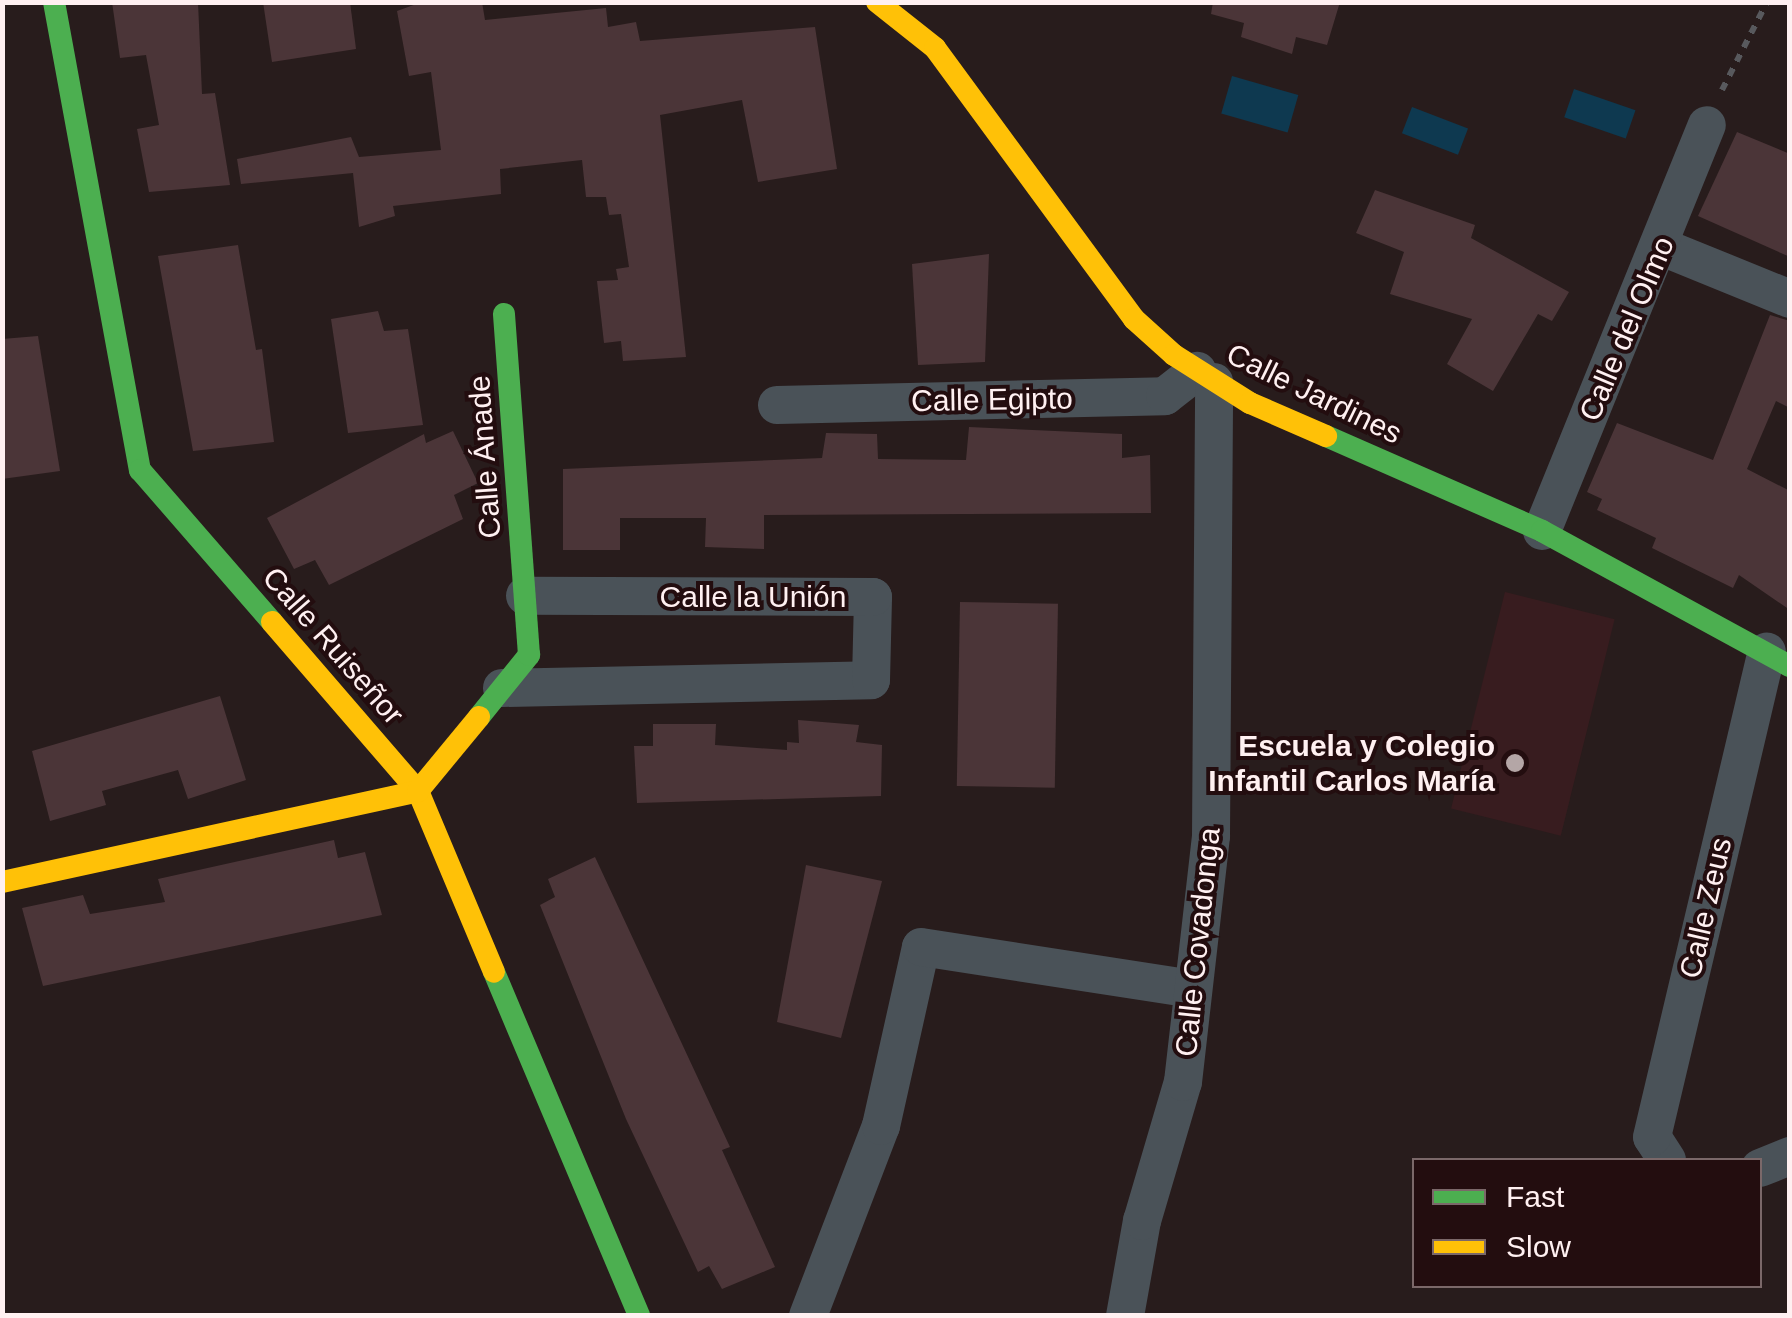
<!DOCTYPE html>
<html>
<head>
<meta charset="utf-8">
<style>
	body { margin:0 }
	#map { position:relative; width:1792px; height:1318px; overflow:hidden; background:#281c1c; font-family:Arial,sans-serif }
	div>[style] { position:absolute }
	.built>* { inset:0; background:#381c1f; transform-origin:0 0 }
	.water>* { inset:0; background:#0e3950; transform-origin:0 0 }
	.building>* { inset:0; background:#4b3538; transform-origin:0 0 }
	.path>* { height:6px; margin-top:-3px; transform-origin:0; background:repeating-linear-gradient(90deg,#58595d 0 8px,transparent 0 16px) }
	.street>* { height:38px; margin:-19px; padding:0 19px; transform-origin:19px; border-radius:19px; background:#4a5258 }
	.fast>* { height:22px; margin:-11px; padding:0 11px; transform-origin:11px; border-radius:11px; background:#4caf50 }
	.slow>* { height:22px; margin:-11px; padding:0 11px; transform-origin:11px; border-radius:11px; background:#ffc107 }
	.dots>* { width:28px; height:28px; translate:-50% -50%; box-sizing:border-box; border:5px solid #230d0f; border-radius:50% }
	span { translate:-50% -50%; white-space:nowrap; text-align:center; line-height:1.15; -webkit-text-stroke:8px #230d0f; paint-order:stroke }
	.street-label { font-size:30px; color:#fff0f1 }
	.poi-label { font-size:30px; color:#fff0f1; font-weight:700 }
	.right { translate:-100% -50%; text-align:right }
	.frame { position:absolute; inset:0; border:5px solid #fff0f1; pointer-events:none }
	.legend { position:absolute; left:1412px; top:1158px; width:350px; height:130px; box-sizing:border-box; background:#230d0f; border:2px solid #7b6869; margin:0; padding:12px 18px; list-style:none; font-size:30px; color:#fff0f1 }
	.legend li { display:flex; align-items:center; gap:20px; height:50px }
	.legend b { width:50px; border:2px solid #7b6869 }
</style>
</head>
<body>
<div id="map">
	<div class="built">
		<div style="left:1505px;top:592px;width:113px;height:223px;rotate:14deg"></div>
	</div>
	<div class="water">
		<div style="left:1232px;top:76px;width:69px;height:39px;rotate:16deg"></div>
		<div style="left:1574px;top:89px;width:65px;height:30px;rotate:19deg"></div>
		<div style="left:1412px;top:107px;width:60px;height:28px;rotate:21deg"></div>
	</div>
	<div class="building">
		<div style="clip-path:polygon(112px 2px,198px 2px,202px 94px,215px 93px,230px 185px,149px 192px,137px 129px,159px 125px,146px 55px,120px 58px)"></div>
		<div style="clip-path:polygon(263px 2px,350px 2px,356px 49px,272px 62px)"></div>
		<div style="clip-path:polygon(422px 2px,482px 2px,485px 20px,606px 8px,608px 27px,636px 22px,640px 41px,815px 27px,837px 169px,758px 182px,742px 100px,660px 115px,686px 357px,623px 361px,621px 341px,604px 343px,597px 281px,618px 280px,616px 269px,629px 267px,621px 214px,609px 215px,606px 197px,586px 197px,582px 160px,500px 169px,501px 194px,393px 206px,395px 216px,359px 227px,353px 173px,241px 184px,237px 159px,351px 137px,359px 157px,441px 150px,431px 72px,409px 76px,397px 11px)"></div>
		<div style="clip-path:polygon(1213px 2px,1340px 2px,1327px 45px,1296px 37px,1292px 54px,1241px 37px,1244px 23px,1211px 14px)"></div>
		<div style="clip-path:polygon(1737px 132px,1790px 154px,1790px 257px,1698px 216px)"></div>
		<div style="clip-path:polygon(1375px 190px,1475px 225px,1471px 238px,1569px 292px,1552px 321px,1538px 314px,1493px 391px,1447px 364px,1472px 319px,1390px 294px,1404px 252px,1356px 233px)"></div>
		<div style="clip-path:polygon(238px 245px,256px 350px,262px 349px,274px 442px,193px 451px,158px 256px)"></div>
		<div style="clip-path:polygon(989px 254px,985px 362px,918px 365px,912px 264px)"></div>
		<div style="clip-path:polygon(378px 311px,384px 331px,408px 329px,423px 425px,348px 433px,331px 319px)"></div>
		<div style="clip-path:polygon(1770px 315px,1790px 321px,1790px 408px,1776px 401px,1747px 469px,1790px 491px,1790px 610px,1739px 575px,1733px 588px,1652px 548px,1656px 538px,1597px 510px,1602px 499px,1587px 492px,1617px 423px,1713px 460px)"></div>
		<div style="clip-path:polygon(38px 336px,60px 471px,2px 479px,2px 339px)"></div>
		<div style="clip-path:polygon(969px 427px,1122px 434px,1122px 458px,1150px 455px,1151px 513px,764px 515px,764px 549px,705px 547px,706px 518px,620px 518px,620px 550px,563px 550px,563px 469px,822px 458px,826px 433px,877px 434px,878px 459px,966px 460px)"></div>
		<div style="clip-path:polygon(453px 431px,478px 483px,454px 495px,463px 519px,329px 585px,315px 560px,294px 569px,267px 518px,424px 434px,426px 443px)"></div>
		<div style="left:960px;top:602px;width:98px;height:184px;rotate:1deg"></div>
		<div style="clip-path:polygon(220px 696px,246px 780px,188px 799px,178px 770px,102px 791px,106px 805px,50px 821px,32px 751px)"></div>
		<div style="clip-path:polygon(798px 720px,859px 725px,856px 742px,882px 745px,881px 796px,637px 803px,634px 746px,653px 746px,653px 724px,716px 724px,715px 745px,787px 750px,787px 742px,799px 743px)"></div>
		<div style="clip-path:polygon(334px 840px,338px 858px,365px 852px,382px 915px,43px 986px,22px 908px,83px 895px,90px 914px,165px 902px,158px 879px)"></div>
		<div style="clip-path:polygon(595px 857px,730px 1147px,722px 1150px,775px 1267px,722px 1289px,709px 1266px,698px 1272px,626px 1119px,540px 905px,555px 897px,548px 879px)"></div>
		<div style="clip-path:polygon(806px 865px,882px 881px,841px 1038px,777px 1022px)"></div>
	</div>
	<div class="path">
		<div style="left:1722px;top:90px;width:99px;rotate:-62.9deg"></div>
	</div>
	<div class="street">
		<div style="left:1662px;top:247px;width:138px;rotate:22.1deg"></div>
		<div style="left:777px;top:405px;width:388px;rotate:-1.3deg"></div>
		<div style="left:1165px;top:396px;width:41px;rotate:-38deg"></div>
		<div style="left:1542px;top:531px;width:438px;rotate:-67.9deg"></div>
		<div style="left:502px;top:688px;width:369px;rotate:-1.2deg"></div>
		<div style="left:871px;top:680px;width:83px;rotate:-88.6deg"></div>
		<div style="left:873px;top:597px;width:348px;rotate:-179.8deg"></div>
		<div style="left:1667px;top:1160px;width:27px;rotate:-123deg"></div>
		<div style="left:1652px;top:1137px;width:499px;rotate:-76.7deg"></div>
		<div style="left:1760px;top:1168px;width:32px;rotate:-22deg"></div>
		<div style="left:808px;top:1316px;width:204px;rotate:-69deg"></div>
		<div style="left:881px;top:1126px;width:183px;rotate:-77.4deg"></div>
		<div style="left:921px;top:947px;width:275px;rotate:8.8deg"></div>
		<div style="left:1125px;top:1316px;width:97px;rotate:-79.9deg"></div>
		<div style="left:1142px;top:1221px;width:145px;rotate:-73.6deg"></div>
		<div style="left:1183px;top:1082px;width:248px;rotate:-83.5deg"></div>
		<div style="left:1211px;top:836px;width:454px;rotate:-89.6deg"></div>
	</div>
	<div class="fast">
		<div style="left:54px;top:2px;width:476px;rotate:79.6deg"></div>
		<div style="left:140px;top:470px;width:201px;rotate:49deg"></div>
		<div style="left:1326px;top:436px;width:236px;rotate:23.7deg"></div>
		<div style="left:1542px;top:531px;width:282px;rotate:28.6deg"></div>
		<div style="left:479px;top:717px;width:80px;rotate:-51.1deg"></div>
		<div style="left:529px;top:655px;width:342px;rotate:-94.2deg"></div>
		<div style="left:494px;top:972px;width:373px;rotate:67.1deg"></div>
	</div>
	<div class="slow">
		<div style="left:877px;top:2px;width:74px;rotate:38.4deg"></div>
		<div style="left:935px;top:48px;width:336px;rotate:53.7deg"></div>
		<div style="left:1134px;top:319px;width:54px;rotate:42deg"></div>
		<div style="left:1174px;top:355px;width:90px;rotate:32.3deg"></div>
		<div style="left:1250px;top:403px;width:83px;rotate:23.5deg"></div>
		<div style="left:272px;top:622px;width:223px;rotate:49.2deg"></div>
		<div style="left:418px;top:791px;width:196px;rotate:67.2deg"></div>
		<div style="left:2px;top:882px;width:426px;rotate:-12.3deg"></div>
		<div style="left:418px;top:791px;width:96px;rotate:-50.5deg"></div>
	</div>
	<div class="dots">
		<div style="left:1515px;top:763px;background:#b4a6a6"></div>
	</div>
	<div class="street-label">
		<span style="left:1627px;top:329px;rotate:-67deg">Calle del Olmo</span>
		<span style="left:1314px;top:394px;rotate:26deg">Calle Jardines</span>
		<span style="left:992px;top:400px;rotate:-1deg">Calle Egipto</span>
		<span style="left:485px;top:457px;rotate:-94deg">Calle Ánade</span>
		<span style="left:753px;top:597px">Calle la Unión</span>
		<span style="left:333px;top:646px;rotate:49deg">Calle Ruiseñor</span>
		<span style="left:1706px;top:908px;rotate:-77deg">Calle Zeus</span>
		<span style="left:1198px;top:942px;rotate:-84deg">Calle Covadonga</span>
	</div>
	<div class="poi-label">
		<span class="right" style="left:1495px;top:763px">Escuela y Colegio<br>Infantil Carlos María</span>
	</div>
	<div class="frame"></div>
	<ul class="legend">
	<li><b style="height:12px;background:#4caf50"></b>Fast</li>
	<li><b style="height:12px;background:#ffc107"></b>Slow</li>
	</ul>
</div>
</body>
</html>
